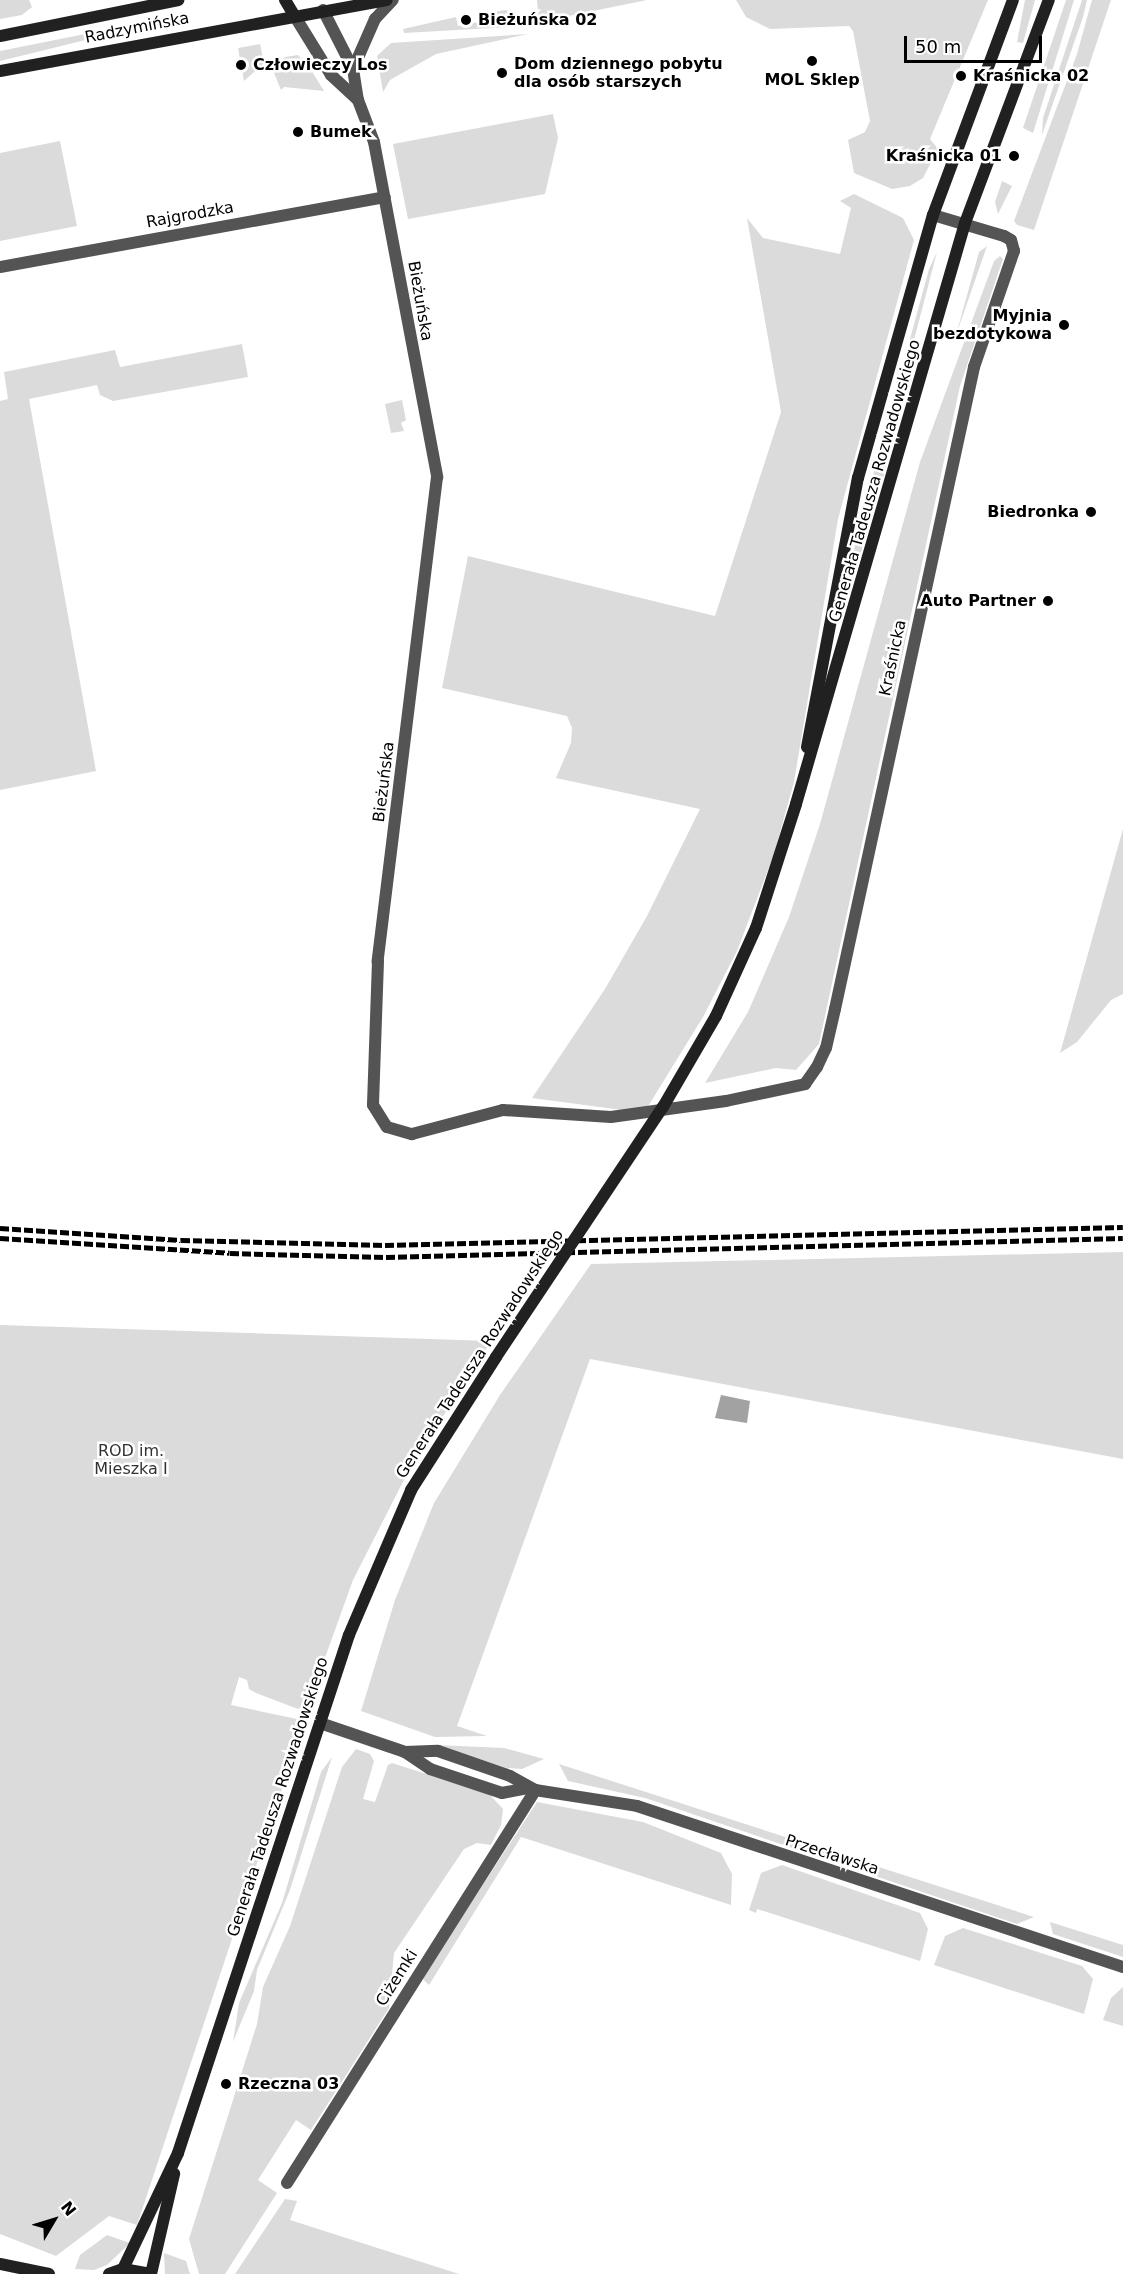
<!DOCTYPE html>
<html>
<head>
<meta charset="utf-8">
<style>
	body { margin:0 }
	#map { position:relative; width:1123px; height:2274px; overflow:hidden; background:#fff; font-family:"DejaVu Sans",sans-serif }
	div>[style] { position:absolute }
	.green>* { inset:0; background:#dbdbdb }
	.water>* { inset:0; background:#a2a2a2 }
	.street>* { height:12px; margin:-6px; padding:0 6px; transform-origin:6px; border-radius:6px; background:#545454 }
	.secondary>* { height:12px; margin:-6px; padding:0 6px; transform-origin:6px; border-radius:6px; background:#212121 }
	.rail>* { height:4.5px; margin-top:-2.25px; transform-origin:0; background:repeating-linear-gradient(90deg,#000 0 9px,transparent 0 12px) }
	.secondary-bridge>* { height:12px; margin:-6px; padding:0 6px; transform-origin:6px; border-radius:6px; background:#212121 }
	.dots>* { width:16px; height:16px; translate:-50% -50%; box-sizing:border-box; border:3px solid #fff; border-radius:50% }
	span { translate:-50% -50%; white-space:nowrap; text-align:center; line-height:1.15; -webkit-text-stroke:5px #fff; paint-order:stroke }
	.poi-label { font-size:16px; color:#000; font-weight:700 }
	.left { translate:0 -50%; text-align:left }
	.right { translate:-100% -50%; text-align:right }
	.street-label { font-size:16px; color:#000 }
	.park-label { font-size:16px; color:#323232 }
	.north { position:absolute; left:24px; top:2190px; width:60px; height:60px; -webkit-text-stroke:4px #fff; paint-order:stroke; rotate:52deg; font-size:16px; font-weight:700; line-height:24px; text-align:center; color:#000 }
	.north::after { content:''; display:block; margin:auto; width:21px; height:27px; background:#000; clip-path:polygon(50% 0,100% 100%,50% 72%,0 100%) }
	.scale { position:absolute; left:904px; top:36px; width:138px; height:27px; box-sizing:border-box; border:3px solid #000; border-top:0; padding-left:8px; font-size:18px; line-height:21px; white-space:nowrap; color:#000; -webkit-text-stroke:4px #fff; paint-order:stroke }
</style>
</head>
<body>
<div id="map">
	<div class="green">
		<div style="clip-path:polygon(0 0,29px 0,32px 7px,22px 15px,0 19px)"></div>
		<div style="clip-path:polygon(537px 0,647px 0,539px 22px)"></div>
		<div style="clip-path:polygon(736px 0,988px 0,930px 139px,938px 149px,923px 178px,910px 186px,892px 189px,854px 173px,848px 140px,865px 132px,870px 121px,853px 31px,849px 26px,770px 29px,746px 17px)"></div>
		<div style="clip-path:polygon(1025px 0,1035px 0,1023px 43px,1017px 42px)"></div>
		<div style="clip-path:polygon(1066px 0,1074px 0,1033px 133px,1023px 128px)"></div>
		<div style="clip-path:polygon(1082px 0,1087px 0,1083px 17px,1042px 135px,1043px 118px)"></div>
		<div style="clip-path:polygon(1092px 0,1111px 0,1034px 230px,1017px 225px,1014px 221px,1077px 54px)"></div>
		<div style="clip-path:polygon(505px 10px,509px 11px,512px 27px,404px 33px,403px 29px,456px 17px,458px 26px,494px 19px,493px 12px)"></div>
		<div style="clip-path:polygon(105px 30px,106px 35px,0 61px,0 51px)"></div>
		<div style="clip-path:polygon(528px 34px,436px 54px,390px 80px,383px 92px,377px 56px,391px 43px)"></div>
		<div style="clip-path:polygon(260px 44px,264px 63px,244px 81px,238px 48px)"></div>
		<div style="clip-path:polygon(298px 55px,308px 65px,324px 91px,284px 87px,281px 90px,272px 68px,285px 57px)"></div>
		<div style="clip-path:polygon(553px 114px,558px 138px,545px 194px,408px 219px,393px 144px)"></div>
		<div style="clip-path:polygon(60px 141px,77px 226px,0 241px,0 153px)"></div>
		<div style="clip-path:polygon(1002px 181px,1012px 186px,998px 214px,995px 202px)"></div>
		<div style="clip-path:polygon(854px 194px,903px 218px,914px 240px,838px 519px,794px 782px,774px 854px,737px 951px,703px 1017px,647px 1108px,622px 1110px,532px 1098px,605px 989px,647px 916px,700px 809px,556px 778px,571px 743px,572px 728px,567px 716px,442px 688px,468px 556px,715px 616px,781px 412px,747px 218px,763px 238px,840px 254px,851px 208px,840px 201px)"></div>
		<div style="clip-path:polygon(987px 246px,956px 335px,979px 252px)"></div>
		<div style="clip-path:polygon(937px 252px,903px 382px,886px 468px,841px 619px,857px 534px,929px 269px)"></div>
		<div style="clip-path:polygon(1000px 256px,1003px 259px,960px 386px,819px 1044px,796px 1070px,776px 1068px,705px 1083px,748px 1012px,789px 917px,820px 824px,920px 462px,994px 261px)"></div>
		<div style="clip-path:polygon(242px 344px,248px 377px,113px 401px,100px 395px,97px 385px,29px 399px,96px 771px,0 790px,0 401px,8px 399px,4px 372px,115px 350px,120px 367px)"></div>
		<div style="clip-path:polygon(402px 400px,406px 420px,401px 423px,404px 431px,391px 433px,385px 404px)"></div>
		<div style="clip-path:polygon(1123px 829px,1123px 994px,1111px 1000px,1077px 1042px,1060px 1053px)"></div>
		<div style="clip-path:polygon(1123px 1252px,1123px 1459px,590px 1359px,457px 1726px,487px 1736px,435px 1737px,361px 1711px,395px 1600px,434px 1503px,500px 1395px,591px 1264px)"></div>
		<div style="clip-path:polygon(0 1325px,491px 1341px,410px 1468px,353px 1580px,309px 1702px,298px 1709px,256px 1693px,249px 1689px,247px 1680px,239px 1677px,231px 1705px,297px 1719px,301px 1731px,137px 2225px,109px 2216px,56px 2256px,0 2234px)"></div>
		<div style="clip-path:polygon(436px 1745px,504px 1748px,544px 1759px,522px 1769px,507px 1768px)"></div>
		<div style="clip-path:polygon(356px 1749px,370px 1754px,374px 1761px,363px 1799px,375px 1802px,388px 1765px,392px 1763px,489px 1794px,503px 1809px,501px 1825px,491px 1845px,477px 1843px,464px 1849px,394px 1953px,389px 2008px,311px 2130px,296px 2120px,258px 2180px,277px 2193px,225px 2274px,199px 2274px,189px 2239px,257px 2024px,263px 1987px,290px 1926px,342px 1767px)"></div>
		<div style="clip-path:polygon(332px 1757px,290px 1890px,257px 1970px,254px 1991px,233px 2042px,239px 2003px,282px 1903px,321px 1772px)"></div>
		<div style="clip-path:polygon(559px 1764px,1034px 1917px,1017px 1924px,645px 1798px,568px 1781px)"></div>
		<div style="clip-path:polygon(537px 1802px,643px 1822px,721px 1853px,732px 1874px,731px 1905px,521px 1837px,429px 1985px,422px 1978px)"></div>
		<div style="clip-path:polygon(782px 1865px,920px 1913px,928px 1929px,920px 1961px,757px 1909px,756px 1913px,749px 1910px,761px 1873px)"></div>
		<div style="clip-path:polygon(1050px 1922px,1123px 1945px,1123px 1957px,1053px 1934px)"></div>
		<div style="clip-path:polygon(963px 1928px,1082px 1966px,1093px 1979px,1084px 2014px,934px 1965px,945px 1936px)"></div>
		<div style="clip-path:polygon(1123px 1987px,1123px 2026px,1103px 2020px,1111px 1998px)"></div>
		<div style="clip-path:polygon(285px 2199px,297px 2201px,290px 2220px,459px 2274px,235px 2274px)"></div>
		<div style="clip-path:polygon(107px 2235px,130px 2243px,107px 2265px,94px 2270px,75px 2269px,80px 2255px)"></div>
		<div style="clip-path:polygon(164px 2253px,186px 2261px,190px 2274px,165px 2274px)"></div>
	</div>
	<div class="water">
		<div style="clip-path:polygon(721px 1395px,750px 1401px,747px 1423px,715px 1418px)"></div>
	</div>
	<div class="street">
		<div style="left:323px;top:10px;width:66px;rotate:63deg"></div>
		<div style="left:353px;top:69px;width:31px;rotate:81deg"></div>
		<div style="left:358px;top:100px;width:45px;rotate:69.1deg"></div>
		<div style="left:374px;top:142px;width:341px;rotate:79.3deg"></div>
		<div style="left:437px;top:477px;width:488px;rotate:97deg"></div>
		<div style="left:378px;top:961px;width:144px;rotate:92deg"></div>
		<div style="left:373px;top:1105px;width:26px;rotate:58deg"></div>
		<div style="left:387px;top:1127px;width:26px;rotate:16deg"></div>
		<div style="left:412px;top:1134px;width:94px;rotate:-14.8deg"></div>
		<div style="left:503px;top:1110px;width:108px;rotate:3.7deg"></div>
		<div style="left:611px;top:1117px;width:116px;rotate:-7.9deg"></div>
		<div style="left:726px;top:1101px;width:81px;rotate:-12.1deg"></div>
		<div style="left:805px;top:1084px;width:21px;rotate:-55deg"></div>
		<div style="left:817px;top:1067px;width:21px;rotate:-65deg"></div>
		<div style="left:826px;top:1048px;width:40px;rotate:-77deg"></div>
		<div style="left:835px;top:1009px;width:657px;rotate:-77.78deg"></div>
		<div style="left:974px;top:367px;width:123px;rotate:-71deg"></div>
		<div style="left:1014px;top:251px;width:11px;rotate:-105deg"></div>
		<div style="left:1011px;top:240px;width:8px;rotate:-150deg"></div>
		<div style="left:1004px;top:236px;width:74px;rotate:-163.5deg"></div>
		<div style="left:294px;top:15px;width:70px;rotate:58.3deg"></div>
		<div style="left:331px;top:75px;width:37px;rotate:43deg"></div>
		<div style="left:353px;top:69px;width:55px;rotate:-66.3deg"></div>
		<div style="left:375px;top:19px;width:26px;rotate:-47deg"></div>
		<div style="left:0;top:267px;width:391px;rotate:-10.3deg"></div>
		<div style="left:320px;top:1723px;width:90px;rotate:18.8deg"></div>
		<div style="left:405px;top:1752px;width:30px;rotate:34deg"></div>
		<div style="left:430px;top:1769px;width:76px;rotate:18.4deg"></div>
		<div style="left:502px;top:1793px;width:26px;rotate:-11deg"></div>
		<div style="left:405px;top:1752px;width:33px;rotate:-2deg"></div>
		<div style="left:438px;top:1751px;width:76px;rotate:19.1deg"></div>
		<div style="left:510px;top:1776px;width:29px;rotate:29deg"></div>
		<div style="left:535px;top:1790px;width:103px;rotate:8.9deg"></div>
		<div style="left:637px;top:1806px;width:512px;rotate:18.33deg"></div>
		<div style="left:287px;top:2183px;width:465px;rotate:-57.7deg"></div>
	</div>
	<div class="secondary">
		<div style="left:285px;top:0;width:17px;rotate:59deg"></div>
		<div style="left:0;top:36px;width:182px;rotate:-11.4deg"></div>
		<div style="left:0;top:71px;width:393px;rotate:-10.4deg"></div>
		<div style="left:807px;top:747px;width:274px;rotate:-79.3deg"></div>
		<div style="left:858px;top:478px;width:273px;rotate:-74.1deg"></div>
		<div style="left:933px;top:215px;width:229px;rotate:-69.6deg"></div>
		<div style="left:716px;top:1016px;width:97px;rotate:-65.6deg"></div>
		<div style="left:756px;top:928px;width:130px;rotate:-72.1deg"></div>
		<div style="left:796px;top:804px;width:605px;rotate:-73.78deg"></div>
		<div style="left:965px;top:223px;width:238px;rotate:-69.4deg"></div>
		<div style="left:0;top:2264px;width:50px;rotate:11.5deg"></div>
		<div style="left:123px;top:2269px;width:128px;rotate:-64.6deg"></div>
		<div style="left:178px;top:2153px;width:545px;rotate:-71.73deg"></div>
		<div style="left:349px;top:1635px;width:158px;rotate:-66.8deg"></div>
		<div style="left:411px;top:1490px;width:158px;rotate:-57.4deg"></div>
		<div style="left:109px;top:2274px;width:15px;rotate:-20deg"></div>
		<div style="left:123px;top:2269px;width:27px;rotate:10deg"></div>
		<div style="left:151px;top:2274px;width:103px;rotate:-77deg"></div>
	</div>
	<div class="rail">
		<div style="left:0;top:1228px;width:181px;rotate:3.8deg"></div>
		<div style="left:181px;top:1240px;width:204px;rotate:1.4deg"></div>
		<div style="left:385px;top:1245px;width:738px;rotate:-1.4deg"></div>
		<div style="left:0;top:1238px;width:230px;rotate:3.7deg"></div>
		<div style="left:230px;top:1253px;width:156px;rotate:1.5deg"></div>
		<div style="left:386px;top:1257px;width:737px;rotate:-1.48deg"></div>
	</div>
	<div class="secondary-bridge">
		<div style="left:496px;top:1357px;width:301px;rotate:-56.3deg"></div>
		<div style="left:663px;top:1107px;width:105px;rotate:-59.8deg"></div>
	</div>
	<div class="dots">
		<div style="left:466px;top:20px;background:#000"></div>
		<div style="left:812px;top:61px;background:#000"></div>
		<div style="left:241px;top:65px;background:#000"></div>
		<div style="left:502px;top:73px;background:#000"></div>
		<div style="left:961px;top:76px;background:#000"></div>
		<div style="left:298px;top:132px;background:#000"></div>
		<div style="left:1014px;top:156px;background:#000"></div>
		<div style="left:1064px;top:325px;background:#000"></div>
		<div style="left:1091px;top:512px;background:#000"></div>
		<div style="left:1048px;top:601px;background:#000"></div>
		<div style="left:226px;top:2084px;background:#000"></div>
	</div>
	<div class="poi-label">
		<span class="left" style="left:478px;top:20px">Bieżuńska 02</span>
		<span class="left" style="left:514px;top:73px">Dom dziennego pobytu<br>dla osób starszych</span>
		<span class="left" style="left:253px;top:65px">Człowieczy Los</span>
		<span class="left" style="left:973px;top:76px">Kraśnicka 02</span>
		<span style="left:812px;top:80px">MOL Sklep</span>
		<span class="left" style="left:310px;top:132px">Bumek</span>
		<span class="right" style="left:1002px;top:156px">Kraśnicka 01</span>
		<span class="right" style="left:1052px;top:325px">Myjnia<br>bezdotykowa</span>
		<span class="right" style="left:1079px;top:512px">Biedronka</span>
		<span class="right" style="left:1036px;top:601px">Auto Partner</span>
		<span class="left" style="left:238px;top:2084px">Rzeczna 03</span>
	</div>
	<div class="street-label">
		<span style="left:137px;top:28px;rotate:-11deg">Radzymińska</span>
		<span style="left:190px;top:215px;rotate:-10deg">Rajgrodzka</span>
		<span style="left:420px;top:301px;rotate:80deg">Bieżuńska</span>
		<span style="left:875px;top:481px;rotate:-74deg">Generała Tadeusza Rozwadowskiego</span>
		<span style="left:893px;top:658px;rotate:-78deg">Kraśnicka</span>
		<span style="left:384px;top:782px;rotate:-83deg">Bieżuńska</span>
		<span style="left:480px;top:1354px;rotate:-57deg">Generała Tadeusza Rozwadowskiego</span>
		<span style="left:278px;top:1797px;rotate:-72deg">Generała Tadeusza Rozwadowskiego</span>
		<span style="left:832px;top:1855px;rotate:18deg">Przecławska</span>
		<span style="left:397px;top:1978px;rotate:-58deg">Ciżemki</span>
	</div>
	<div class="park-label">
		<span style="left:131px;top:1460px">ROD im.<br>Mieszka I</span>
	</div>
	<div class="north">N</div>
	<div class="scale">50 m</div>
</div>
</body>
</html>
